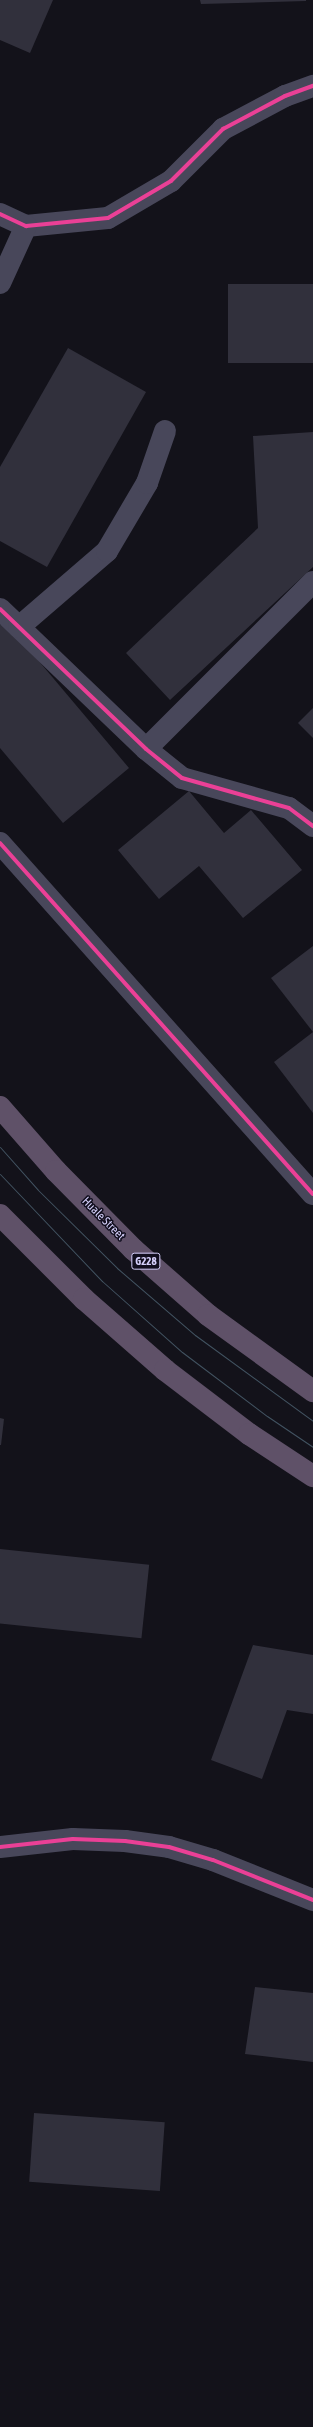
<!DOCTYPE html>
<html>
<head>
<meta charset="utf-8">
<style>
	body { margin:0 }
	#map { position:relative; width:313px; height:2427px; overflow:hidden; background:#13121a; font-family:"Asap Condensed",sans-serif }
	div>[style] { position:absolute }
	.building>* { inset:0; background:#31303c; transform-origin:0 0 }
	.minor>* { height:22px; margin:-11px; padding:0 11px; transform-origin:11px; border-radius:11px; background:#48475a }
	.trunk>* { height:22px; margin:-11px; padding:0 11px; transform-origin:11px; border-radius:11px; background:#5f5168 }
	.tram>* { height:1px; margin:-0.5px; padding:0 0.5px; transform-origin:0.5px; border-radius:0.5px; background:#425361 }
	.cycleway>* { height:4px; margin:-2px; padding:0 2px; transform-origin:2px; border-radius:2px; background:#ea4096 }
	span { translate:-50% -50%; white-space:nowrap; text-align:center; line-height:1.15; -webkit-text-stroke:3px #110e1e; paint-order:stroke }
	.shield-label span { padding:1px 3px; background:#110e1e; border:1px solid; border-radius:3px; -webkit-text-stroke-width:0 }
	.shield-label { font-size:11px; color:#d4cffa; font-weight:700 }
	.street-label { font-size:12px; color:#d4cffa }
</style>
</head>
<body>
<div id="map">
	<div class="building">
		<div style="clip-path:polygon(0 0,53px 0,30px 53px,0 40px)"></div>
		<div style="clip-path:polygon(200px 0,306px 0,306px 1px,201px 4px)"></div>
		<div style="left:313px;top:284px;width:79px;height:85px;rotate:90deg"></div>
		<div style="clip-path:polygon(68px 348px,146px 392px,47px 567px,0 541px,0 467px)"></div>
		<div style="clip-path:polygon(313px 432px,313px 567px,170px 700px,126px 653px,258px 528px,253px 436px)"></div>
		<div style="clip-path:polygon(5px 621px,129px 768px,63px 823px,0 748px,0 625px)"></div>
		<div style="clip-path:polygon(313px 708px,313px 738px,298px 723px)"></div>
		<div style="clip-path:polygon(189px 791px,224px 833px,251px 810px,302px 870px,243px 918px,199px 866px,159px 899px,118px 850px)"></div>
		<div style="clip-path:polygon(313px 946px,313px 1032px,271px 978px)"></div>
		<div style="clip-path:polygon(313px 1032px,313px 1113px,274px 1062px)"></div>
		<div style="clip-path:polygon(0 1418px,4px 1419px,1px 1445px,0 1445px)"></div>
		<div style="left:0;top:1549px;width:150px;height:74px;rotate:6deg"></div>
		<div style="clip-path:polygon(253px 1645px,313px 1655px,313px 1714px,287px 1710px,262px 1779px,211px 1760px)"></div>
		<div style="clip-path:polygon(255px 1987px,313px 1993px,313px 2062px,245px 2054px)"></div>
		<div style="left:34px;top:2113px;width:131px;height:69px;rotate:4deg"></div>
	</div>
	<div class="minor">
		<div style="left:0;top:214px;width:29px;rotate:25deg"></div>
		<div style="left:26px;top:226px;width:82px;rotate:-5.6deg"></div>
		<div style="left:108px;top:218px;width:73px;rotate:-30.4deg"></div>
		<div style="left:171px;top:181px;width:74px;rotate:-45deg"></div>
		<div style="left:223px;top:129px;width:70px;rotate:-28deg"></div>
		<div style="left:285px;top:96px;width:30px;rotate:-20deg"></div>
		<div style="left:0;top:283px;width:63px;rotate:-65.5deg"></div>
		<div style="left:0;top:609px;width:202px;rotate:43.8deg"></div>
		<div style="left:146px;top:749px;width:46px;rotate:38.9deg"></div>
		<div style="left:182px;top:778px;width:111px;rotate:15.7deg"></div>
		<div style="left:289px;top:808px;width:30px;rotate:37deg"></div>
		<div style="left:19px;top:627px;width:116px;rotate:-40.8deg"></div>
		<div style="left:107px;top:551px;width:79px;rotate:-59.5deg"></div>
		<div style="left:147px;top:483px;width:55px;rotate:-70.9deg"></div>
		<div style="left:146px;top:749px;width:236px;rotate:-45deg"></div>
		<div style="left:0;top:843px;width:470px;rotate:48.3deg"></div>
		<div style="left:0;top:1847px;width:73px;rotate:-6.3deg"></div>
		<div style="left:73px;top:1839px;width:52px;rotate:2.2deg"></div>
		<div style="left:125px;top:1841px;width:44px;rotate:7.8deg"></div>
		<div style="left:169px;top:1847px;width:46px;rotate:16.5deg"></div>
		<div style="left:213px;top:1860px;width:108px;rotate:21.8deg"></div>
	</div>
	<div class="trunk">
		<div style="left:0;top:1107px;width:85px;rotate:48.8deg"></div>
		<div style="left:56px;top:1171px;width:110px;rotate:45.4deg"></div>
		<div style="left:133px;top:1249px;width:100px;rotate:41.3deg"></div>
		<div style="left:208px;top:1315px;width:130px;rotate:35.9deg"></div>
		<div style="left:0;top:1215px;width:119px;rotate:45deg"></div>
		<div style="left:84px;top:1299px;width:108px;rotate:41.2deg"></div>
		<div style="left:165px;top:1370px;width:106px;rotate:37.3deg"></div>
		<div style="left:249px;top:1434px;width:77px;rotate:33.3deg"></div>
	</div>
	<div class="tram">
		<div style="left:0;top:1147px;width:57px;rotate:48.5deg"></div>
		<div style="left:38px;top:1190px;width:111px;rotate:44.6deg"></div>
		<div style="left:117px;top:1268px;width:103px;rotate:40.7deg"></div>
		<div style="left:195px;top:1335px;width:146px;rotate:36.1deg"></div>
		<div style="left:0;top:1174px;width:148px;rotate:46.4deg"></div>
		<div style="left:102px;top:1281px;width:107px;rotate:41.6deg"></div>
		<div style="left:182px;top:1352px;width:106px;rotate:37deg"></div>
		<div style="left:267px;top:1416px;width:55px;rotate:34deg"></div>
	</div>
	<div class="cycleway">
		<div style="left:0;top:214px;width:29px;rotate:25deg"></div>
		<div style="left:26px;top:226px;width:82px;rotate:-5.6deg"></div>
		<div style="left:108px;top:218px;width:73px;rotate:-30.4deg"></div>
		<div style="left:171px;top:181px;width:74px;rotate:-45deg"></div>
		<div style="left:223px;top:129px;width:70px;rotate:-28deg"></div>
		<div style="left:285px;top:96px;width:30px;rotate:-20deg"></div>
		<div style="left:0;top:609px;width:202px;rotate:43.8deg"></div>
		<div style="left:146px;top:749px;width:46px;rotate:38.9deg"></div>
		<div style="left:182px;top:778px;width:111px;rotate:15.7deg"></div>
		<div style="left:289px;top:808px;width:30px;rotate:37deg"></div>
		<div style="left:0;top:843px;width:470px;rotate:48.3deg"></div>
		<div style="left:0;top:1847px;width:73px;rotate:-6.3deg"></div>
		<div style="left:73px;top:1839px;width:52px;rotate:2.2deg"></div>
		<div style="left:125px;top:1841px;width:44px;rotate:7.8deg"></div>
		<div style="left:169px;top:1847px;width:46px;rotate:16.5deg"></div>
		<div style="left:213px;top:1860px;width:108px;rotate:21.8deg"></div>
	</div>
	<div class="shield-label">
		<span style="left:146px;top:1261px">G228</span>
	</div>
	<div class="street-label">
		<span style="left:103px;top:1219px;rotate:45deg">Huale Street</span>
	</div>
</div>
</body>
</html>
